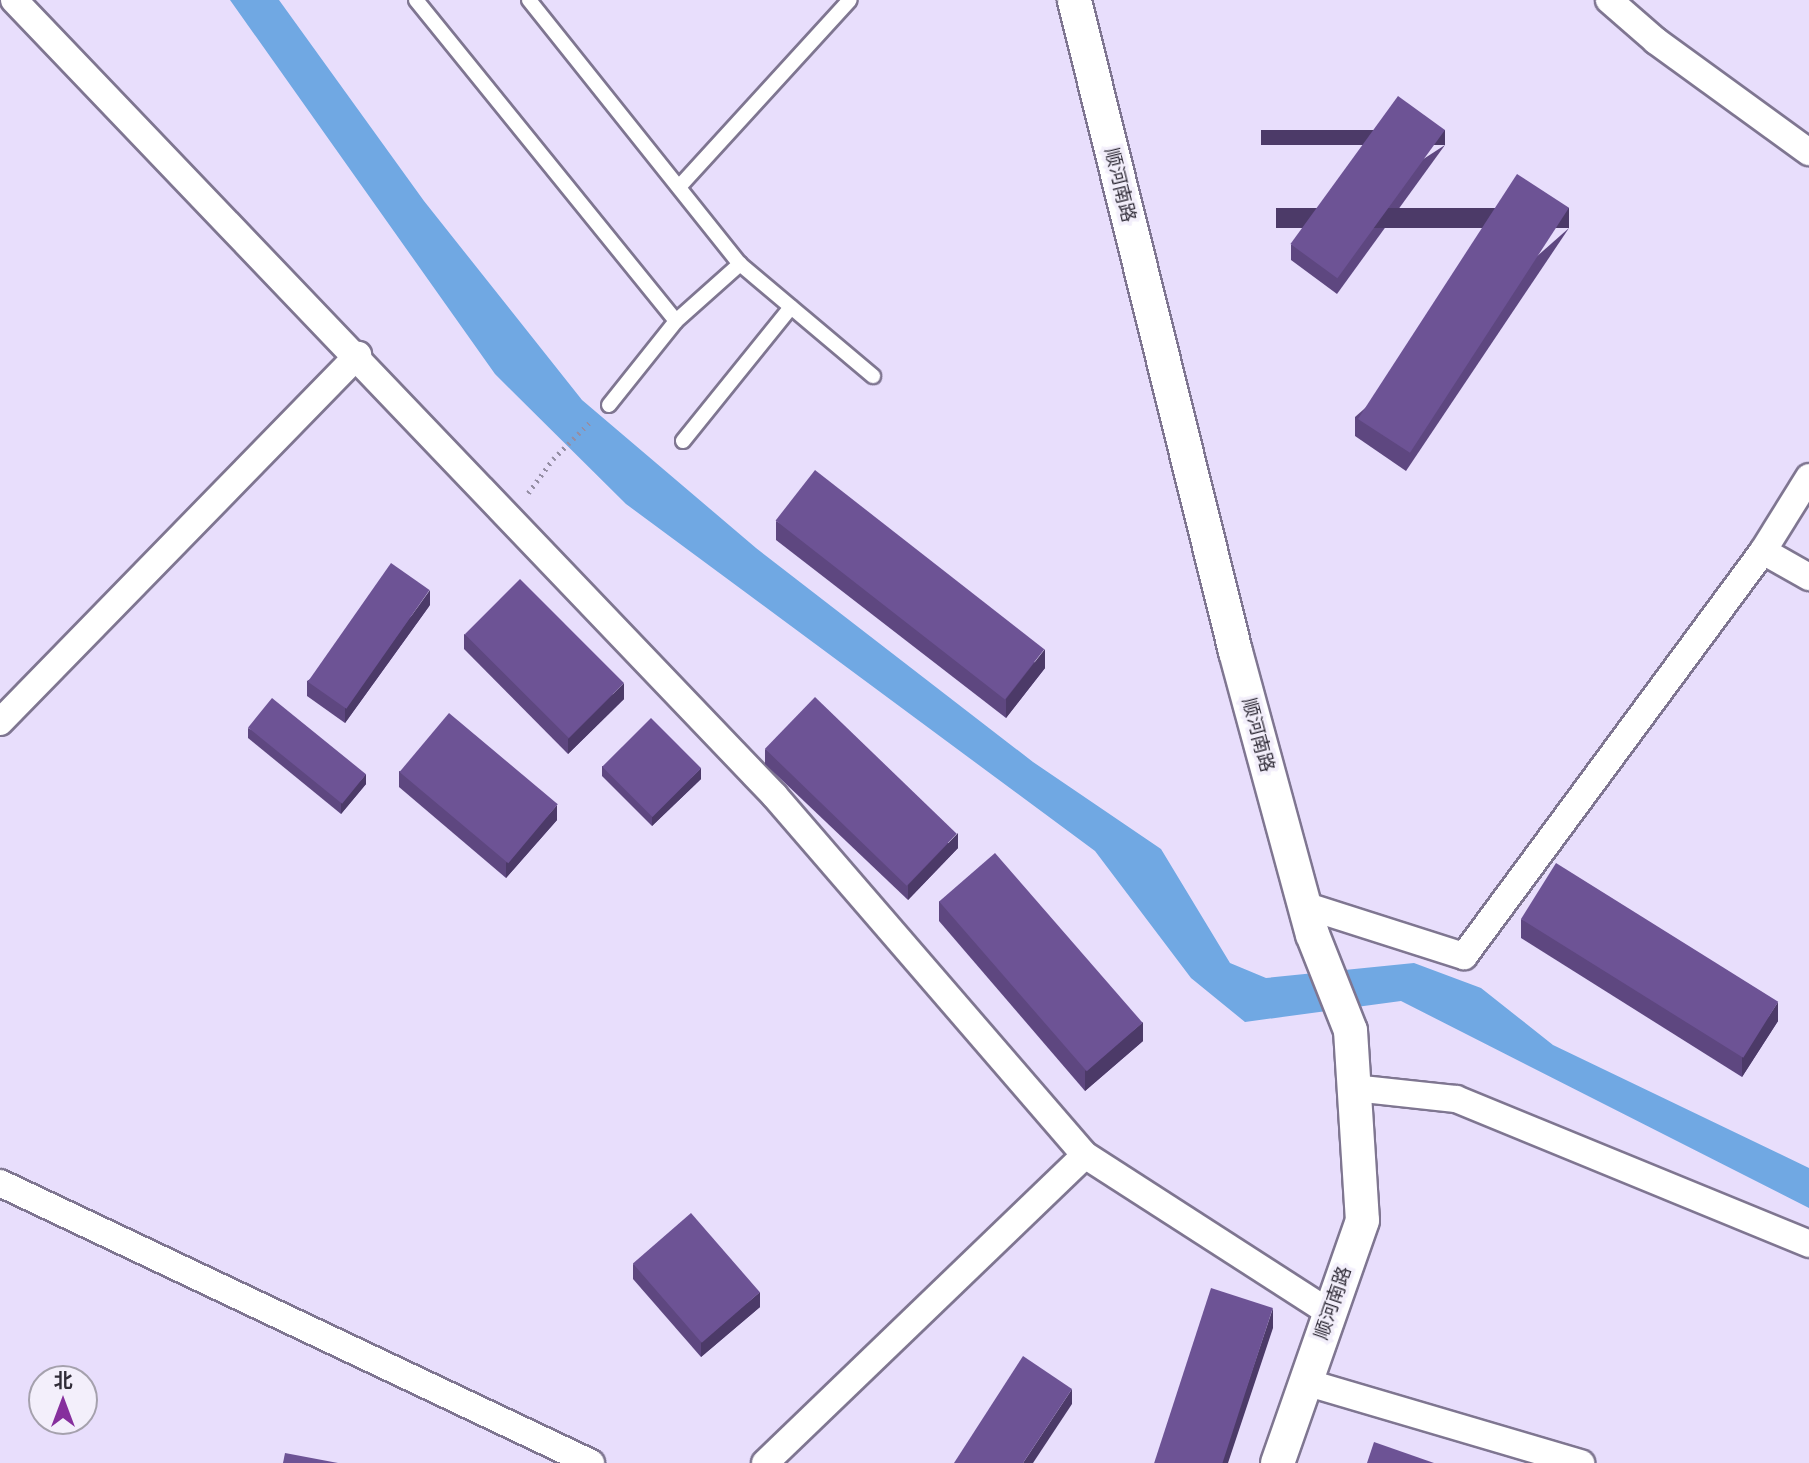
<!DOCTYPE html>
<html>
<head>
<meta charset="utf-8">
<style>
	body { margin:0 }
	#map { position:relative; width:1809px; height:1463px; overflow:hidden; background:#e8defc; font-family:Poppins,"Noto Sans SC",sans-serif }
	div>[style] { position:absolute }
	.water>* { inset:0; background:#70a8e3 }
	.path>* { height:4.5px; margin-top:-2.25px; transform-origin:0; background:repeating-linear-gradient(90deg,#958ea4 0 2px,transparent 0 7px) }
	.roads { filter:drop-shadow(2px 0 #7f7691) drop-shadow(-2px 0 #7f7691) drop-shadow(0 2px #7f7691) drop-shadow(0 -2px #7f7691) }
	.service>* { height:14px; margin:-7px; padding:0 7px; transform-origin:7px; border-radius:7px; background:#fff }
	.minor>* { height:26px; margin:-13px; padding:0 13px; transform-origin:13px; border-radius:13px; background:#fff }
	.tertiary>* { height:33px; margin:-16.5px; padding:0 16.5px; transform-origin:16.5px; border-radius:16.5px; background:#fff }
	.wall>* { inset:0; background:#5e4780 }
	.shaded-wall>* { inset:0; background:#4c3a68; transform-origin:0 0 }
	.building>* { inset:0; background:#6d5395; transform-origin:0 0 }
	span { translate:-50% -50%; white-space:nowrap; text-align:center; line-height:1.15; -webkit-text-stroke:7px #f3effb; paint-order:stroke }
	.street-label { font-size:19px; color:#302c38 }
	.north { position:absolute; left:28px; top:1365px; width:70px; height:70px; box-sizing:border-box; background:#f3effb; border:2px solid #a5a1ad; border-radius:50%; rotate:0deg; font-size:19px; font-weight:700; line-height:28px; text-align:center; color:#302c38 }
	.north::after { content:''; display:block; margin:auto; width:24px; height:32px; background:#862f9d; clip-path:polygon(50% 0,100% 100%,50% 72%,0 100%) }
</style>
</head>
<body>
<div id="map">
	<div class="water">
		<div style="clip-path:polygon(230px 0,279px 0,424px 201px,582px 400px,756px 548px,1033px 762px,1161px 849px,1230px 963px,1266px 978px,1414px 963px,1481px 988px,1553px 1045px,1809px 1168px,1809px 1208px,1401px 1001px,1245px 1022px,1191px 978px,1095px 851px,626px 504px,495px 374px)"></div>
	</div>
	<div class="path">
		<div style="left:528px;top:493px;width:42px;rotate:-53.7deg"></div>
		<div style="left:553px;top:459px;width:54px;rotate:-45deg"></div>
	</div>
	<div class="roads">
		<div class="service">
			<div style="left:416px;top:0;width:413px;rotate:51deg"></div>
			<div style="left:529px;top:0;width:338px;rotate:51.4deg"></div>
			<div style="left:740px;top:264px;width:174px;rotate:40.1deg"></div>
			<div style="left:679px;top:187px;width:253px;rotate:-47.6deg"></div>
			<div style="left:609px;top:405px;width:107px;rotate:-51.4deg"></div>
			<div style="left:676px;top:321px;width:86px;rotate:-41.7deg"></div>
			<div style="left:683px;top:441px;width:172px;rotate:-51.1deg"></div>
		</div>
		<div class="minor">
			<div style="left:14px;top:0;width:1101px;rotate:46.29deg"></div>
			<div style="left:775px;top:796px;width:474px;rotate:49.2deg"></div>
			<div style="left:1085px;top:1155px;width:290px;rotate:32.8deg"></div>
			<div style="left:1609px;top:0;width:62px;rotate:41.1deg"></div>
			<div style="left:1656px;top:41px;width:189px;rotate:36deg"></div>
			<div style="left:1763px;top:551px;width:53px;rotate:29.5deg"></div>
			<div style="left:0;top:722px;width:513px;rotate:-45.71deg"></div>
			<div style="left:1304px;top:905px;width:168px;rotate:17.7deg"></div>
			<div style="left:1464px;top:956px;width:503px;rotate:-53.56deg"></div>
			<div style="left:1763px;top:551px;width:87px;rotate:-58.1deg"></div>
			<div style="left:1354px;top:1088px;width:103px;rotate:6.2deg"></div>
			<div style="left:1456px;top:1099px;width:382px;rotate:22.3deg"></div>
			<div style="left:0;top:1183px;width:654px;rotate:25.35deg"></div>
			<div style="left:1305px;top:1382px;width:288px;rotate:16.4deg"></div>
			<div style="left:765px;top:1463px;width:444px;rotate:-43.9deg"></div>
		</div>
		<div class="tertiary">
			<div style="left:1074px;top:0;width:671px;rotate:76.11deg"></div>
			<div style="left:1235px;top:651px;width:293px;rotate:74.8deg"></div>
			<div style="left:1312px;top:934px;width:103px;rotate:68.4deg"></div>
			<div style="left:1350px;top:1030px;width:190px;rotate:86.4deg"></div>
			<div style="left:1362px;top:1220px;width:257px;rotate:109.3deg"></div>
		</div>
	</div>
	<div class="wall">
		<div style="clip-path:polygon(1445px 145px,1337px 294px,1291px 260px,1291px 245px)"></div>
		<div style="clip-path:polygon(1569px 228px,1406px 471px,1355px 436px,1355px 417px)"></div>
		<div style="clip-path:polygon(776px 521px,1045px 668px,1006px 718px,776px 540px)"></div>
		<div style="clip-path:polygon(430px 605px,345px 723px,307px 696px,307px 681px)"></div>
		<div style="clip-path:polygon(464px 634px,624px 699px,568px 754px,464px 649px)"></div>
		<div style="clip-path:polygon(248px 728px,366px 784px,341px 814px,248px 738px)"></div>
		<div style="clip-path:polygon(765px 749px,958px 848px,908px 900px,765px 764px)"></div>
		<div style="clip-path:polygon(602px 766px,701px 779px,652px 826px,602px 776px)"></div>
		<div style="clip-path:polygon(399px 771px,557px 820px,506px 878px,399px 787px)"></div>
		<div style="clip-path:polygon(939px 901px,1143px 1041px,1085px 1091px,939px 921px)"></div>
		<div style="clip-path:polygon(1521px 919px,1778px 1021px,1742px 1077px,1521px 938px)"></div>
		<div style="clip-path:polygon(633px 1264px,760px 1307px,701px 1357px,633px 1279px)"></div>
	</div>
	<div class="shaded-wall">
		<div style="left:1445px;top:130px;width:15px;height:184px;rotate:90deg"></div>
		<div style="left:1569px;top:208px;width:20px;height:293px;rotate:90deg"></div>
		<div style="clip-path:polygon(430px 590px,430px 605px,345px 723px,345px 708px)"></div>
		<div style="clip-path:polygon(1045px 649px,1045px 668px,1006px 718px,1006px 699px)"></div>
		<div style="clip-path:polygon(624px 683px,624px 699px,568px 754px,568px 739px)"></div>
		<div style="clip-path:polygon(701px 768px,701px 779px,652px 826px,652px 816px)"></div>
		<div style="clip-path:polygon(366px 774px,366px 784px,341px 814px,341px 803px)"></div>
		<div style="clip-path:polygon(557px 805px,557px 820px,506px 878px,506px 863px)"></div>
		<div style="clip-path:polygon(958px 833px,958px 848px,908px 900px,908px 885px)"></div>
		<div style="clip-path:polygon(1778px 1002px,1778px 1021px,1742px 1077px,1742px 1057px)"></div>
		<div style="clip-path:polygon(1143px 1022px,1143px 1041px,1085px 1091px,1085px 1071px)"></div>
		<div style="clip-path:polygon(760px 1292px,760px 1307px,701px 1357px,701px 1342px)"></div>
		<div style="clip-path:polygon(1273px 1308px,1273px 1328px,1228px 1463px,1221px 1463px)"></div>
		<div style="clip-path:polygon(1072px 1389px,1072px 1404px,1033px 1463px,1023px 1463px)"></div>
	</div>
	<div class="building">
		<div style="left:1398px;top:96px;width:58px;height:183px;rotate:36deg"></div>
		<div style="left:1517px;top:174px;width:62px;height:292px;rotate:33deg"></div>
		<div style="left:815px;top:470px;width:291px;height:64px;rotate:38deg"></div>
		<div style="left:391px;top:563px;width:47px;height:145px;rotate:35deg"></div>
		<div style="left:520px;top:579px;width:147px;height:78px;rotate:45deg"></div>
		<div style="left:815px;top:697px;width:197px;height:72px;rotate:44deg"></div>
		<div style="left:272px;top:698px;width:121px;height:38px;rotate:39deg"></div>
		<div style="left:449px;top:713px;width:142px;height:77px;rotate:40deg"></div>
		<div style="left:651px;top:718px;width:71px;height:69px;rotate:45deg"></div>
		<div style="left:995px;top:853px;width:225px;height:74px;rotate:49deg"></div>
		<div style="left:1556px;top:863px;width:262px;height:66px;rotate:32deg"></div>
		<div style="left:691px;top:1213px;width:105px;height:77px;rotate:49deg"></div>
		<div style="left:1211px;top:1288px;width:65px;height:185px;rotate:18deg"></div>
		<div style="clip-path:polygon(1023px 1356px,1072px 1389px,1023px 1463px,954px 1463px)"></div>
		<div style="clip-path:polygon(1374px 1442px,1434px 1463px,1367px 1463px)"></div>
		<div style="clip-path:polygon(285px 1453px,338px 1463px,283px 1463px)"></div>
	</div>
	<div class="street-label">
		<span style="left:1120px;top:185px;rotate:76deg">顺河南路</span>
		<span style="left:1258px;top:735px;rotate:75deg">顺河南路</span>
		<span style="left:1333px;top:1303px;rotate:-71deg">顺河南路</span>
	</div>
	<div class="north">北</div>
</div>
</body>
</html>
